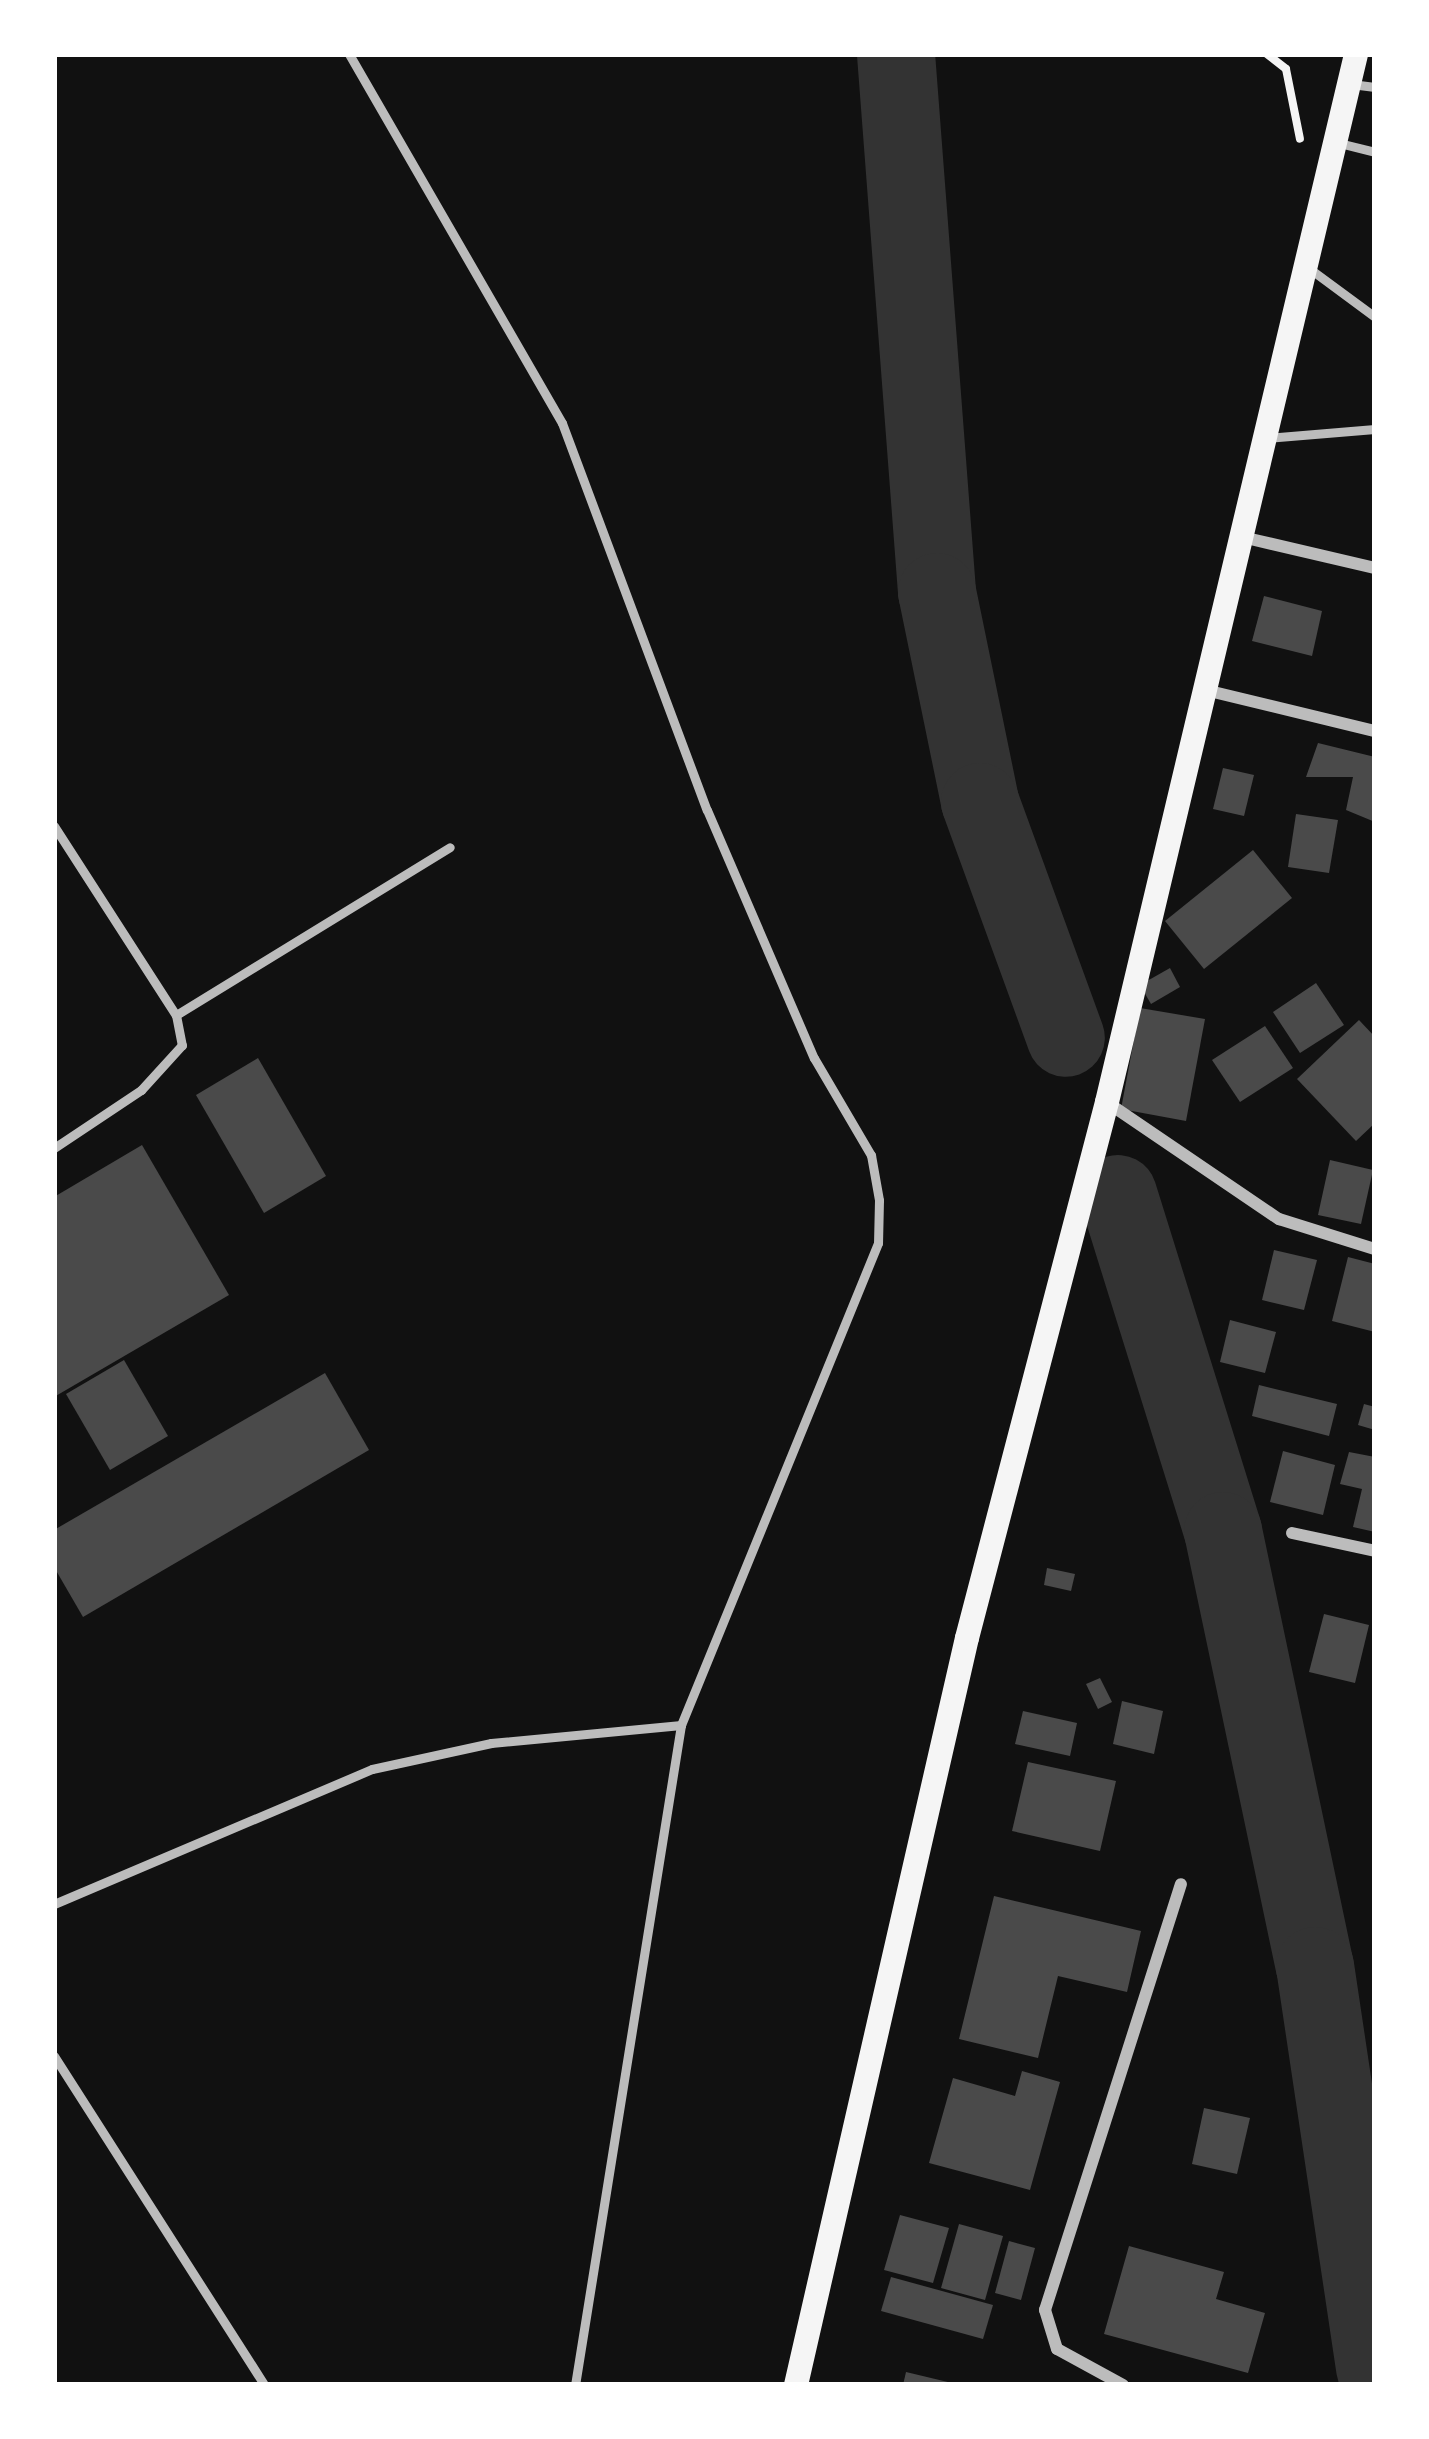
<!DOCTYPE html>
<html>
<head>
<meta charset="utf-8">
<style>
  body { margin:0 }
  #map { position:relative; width:1429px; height:2439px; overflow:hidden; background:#111; font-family:Manrope,sans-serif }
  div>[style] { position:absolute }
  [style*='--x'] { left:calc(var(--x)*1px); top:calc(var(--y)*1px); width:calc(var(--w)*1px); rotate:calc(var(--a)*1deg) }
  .river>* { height:78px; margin:-39px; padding:0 39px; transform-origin:39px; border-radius:39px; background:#333 }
  .building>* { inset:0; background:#4a4a4a }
  .path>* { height:8px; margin:-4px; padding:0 4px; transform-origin:4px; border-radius:4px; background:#f5f5f5 }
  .service>* { height:9px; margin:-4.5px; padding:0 4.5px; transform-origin:4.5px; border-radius:4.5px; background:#bcbcbc }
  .minor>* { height:12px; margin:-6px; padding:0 6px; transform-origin:6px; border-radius:6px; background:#bcbcbc }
  .secondary>* { height:24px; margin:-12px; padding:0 12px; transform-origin:12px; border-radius:12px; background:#f5f5f5 }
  span { translate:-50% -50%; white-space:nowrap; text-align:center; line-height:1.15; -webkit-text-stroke:12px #fff; paint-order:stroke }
  .frame { position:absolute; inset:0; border:57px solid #fff; pointer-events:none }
</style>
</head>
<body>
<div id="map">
  <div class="river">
    <i style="--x:896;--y:54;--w:540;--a:85.64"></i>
    <i style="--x:937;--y:592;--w:214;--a:78.4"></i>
    <i style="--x:980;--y:802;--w:251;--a:70"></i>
    <i style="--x:1118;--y:1194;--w:353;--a:72.7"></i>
    <i style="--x:1223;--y:1531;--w:445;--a:78.1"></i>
    <i style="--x:1315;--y:1966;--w:407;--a:81.5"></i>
  </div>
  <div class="building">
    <i style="clip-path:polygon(1264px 596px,1322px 611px,1312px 656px,1252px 641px)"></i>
    <i style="clip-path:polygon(1318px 743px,1375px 757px,1375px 822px,1346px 810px,1353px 777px,1306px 777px)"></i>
    <i style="clip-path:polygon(1223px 768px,1254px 775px,1244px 816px,1213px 809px)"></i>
    <i style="clip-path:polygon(1296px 814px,1338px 820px,1329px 873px,1288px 867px)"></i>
    <i style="clip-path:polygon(1253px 850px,1292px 898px,1204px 969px,1165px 921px)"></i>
    <i style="clip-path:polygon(1170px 968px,1180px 987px,1151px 1004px,1140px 985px)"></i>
    <i style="clip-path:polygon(1316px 983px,1344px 1025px,1300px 1053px,1273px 1012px)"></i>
    <i style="clip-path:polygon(1140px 1008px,1205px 1019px,1186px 1121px,1121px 1109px)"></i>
    <i style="clip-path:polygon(1359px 1020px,1375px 1037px,1375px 1123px,1356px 1141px,1297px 1079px)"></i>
    <i style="clip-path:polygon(1265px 1026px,1293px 1068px,1240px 1102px,1212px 1060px)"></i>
    <i style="clip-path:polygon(258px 1058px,326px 1176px,264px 1213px,196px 1095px)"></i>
    <i style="clip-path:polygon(142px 1145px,229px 1295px,54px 1397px,54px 1197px)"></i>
    <i style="clip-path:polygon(1330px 1160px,1373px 1170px,1361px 1224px,1318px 1215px)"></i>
    <i style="clip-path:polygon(1274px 1250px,1317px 1260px,1304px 1310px,1262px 1300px)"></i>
    <i style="clip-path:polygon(1348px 1257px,1375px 1264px,1375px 1332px,1332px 1321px)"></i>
    <i style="clip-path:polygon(1230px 1320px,1276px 1332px,1265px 1373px,1220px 1362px)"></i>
    <i style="clip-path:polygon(124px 1360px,168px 1436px,110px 1470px,66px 1394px)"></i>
    <i style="clip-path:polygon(325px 1373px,369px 1450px,83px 1617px,54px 1567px,54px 1530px)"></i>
    <i style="clip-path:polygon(1259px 1385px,1337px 1404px,1329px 1436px,1252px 1416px)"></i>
    <i style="clip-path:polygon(1364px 1404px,1375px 1407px,1375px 1430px,1358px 1425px)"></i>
    <i style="clip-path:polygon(1283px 1451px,1335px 1465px,1323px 1515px,1270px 1502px)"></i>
    <i style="clip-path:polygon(1349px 1452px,1375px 1457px,1375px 1532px,1353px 1527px,1362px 1489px,1340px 1484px)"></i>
    <i style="clip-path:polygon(1047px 1568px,1075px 1574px,1071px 1591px,1044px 1585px)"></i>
    <i style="clip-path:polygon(1324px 1614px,1369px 1625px,1355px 1683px,1309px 1672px)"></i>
    <i style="clip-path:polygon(1100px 1678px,1112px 1702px,1098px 1709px,1086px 1684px)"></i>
    <i style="clip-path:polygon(1122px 1701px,1163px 1711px,1154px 1754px,1113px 1744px)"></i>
    <i style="clip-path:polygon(1023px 1711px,1077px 1723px,1070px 1756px,1015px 1744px)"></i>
    <i style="clip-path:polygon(1028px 1762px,1116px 1781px,1100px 1851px,1012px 1831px)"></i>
    <i style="clip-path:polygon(994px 1896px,1141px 1931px,1127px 1992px,1058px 1976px,1038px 2058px,959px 2039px)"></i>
    <i style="clip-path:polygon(1022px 2071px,1060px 2082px,1030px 2190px,929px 2163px,953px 2078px,1015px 2096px)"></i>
    <i style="clip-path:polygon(1204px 2108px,1250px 2118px,1237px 2174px,1192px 2164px)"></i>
    <i style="clip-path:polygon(900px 2215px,949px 2228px,933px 2283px,884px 2270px)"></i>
    <i style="clip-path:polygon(959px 2224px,1003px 2236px,985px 2300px,941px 2288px)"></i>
    <i style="clip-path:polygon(1009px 2241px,1035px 2248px,1021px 2300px,995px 2293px)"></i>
    <i style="clip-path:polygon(1129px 2246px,1224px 2272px,1216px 2299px,1265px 2313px,1248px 2373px,1104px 2334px)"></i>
    <i style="clip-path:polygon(891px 2277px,993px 2305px,983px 2339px,881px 2311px)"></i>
    <i style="clip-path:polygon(906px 2372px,952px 2383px,952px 2385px,903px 2385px)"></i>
  </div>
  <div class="path">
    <i style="--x:1267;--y:54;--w:24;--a:38"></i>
    <i style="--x:1286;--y:69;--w:71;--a:78.7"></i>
  </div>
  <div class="service">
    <i style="--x:349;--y:54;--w:426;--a:60"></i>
    <i style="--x:562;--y:423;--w:413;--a:69.5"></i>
    <i style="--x:707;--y:810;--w:270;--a:66.7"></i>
    <i style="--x:814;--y:1058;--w:113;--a:59.6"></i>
    <i style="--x:871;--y:1155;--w:46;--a:79.9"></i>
    <i style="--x:879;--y:1200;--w:43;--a:91.3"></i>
    <i style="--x:878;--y:1243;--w:521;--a:112.23"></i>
    <i style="--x:681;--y:1725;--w:668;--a:99.12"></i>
    <i style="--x:1351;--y:84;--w:24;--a:7"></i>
    <i style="--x:1335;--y:142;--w:41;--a:14"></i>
    <i style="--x:1310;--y:269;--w:81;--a:36.4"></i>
    <i style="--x:1267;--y:438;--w:108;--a:-4.8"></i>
    <i style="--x:54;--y:826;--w:225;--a:57.2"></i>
    <i style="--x:176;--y:1015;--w:31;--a:79"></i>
    <i style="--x:182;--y:1045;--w:61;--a:132.3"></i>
    <i style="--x:141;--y:1090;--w:105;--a:146.3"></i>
    <i style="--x:176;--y:1015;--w:321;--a:-31.5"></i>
    <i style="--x:54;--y:1904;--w:345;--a:-23"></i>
    <i style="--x:372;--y:1769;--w:122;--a:-12.3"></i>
    <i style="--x:491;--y:1743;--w:191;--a:-5.4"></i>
    <i style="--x:54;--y:2056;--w:390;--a:57.4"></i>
  </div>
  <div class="minor">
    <i style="--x:1242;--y:537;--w:137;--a:13.1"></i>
    <i style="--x:1201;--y:689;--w:179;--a:13.6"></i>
    <i style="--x:1108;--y:1103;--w:207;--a:34.2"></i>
    <i style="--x:1279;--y:1219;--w:101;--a:17.4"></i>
    <i style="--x:1292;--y:1533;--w:85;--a:12.2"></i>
    <i style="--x:1123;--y:2385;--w:75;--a:-151.4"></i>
    <i style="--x:1057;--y:2349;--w:41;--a:-107.1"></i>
    <i style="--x:1045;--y:2310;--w:447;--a:-72.3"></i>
  </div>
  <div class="secondary">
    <i style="--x:796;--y:2385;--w:766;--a:-77.11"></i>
    <i style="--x:967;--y:1638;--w:554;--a:-75.36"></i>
    <i style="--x:1107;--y:1102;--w:1077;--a:-76.63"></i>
  </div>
  <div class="frame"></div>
</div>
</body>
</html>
